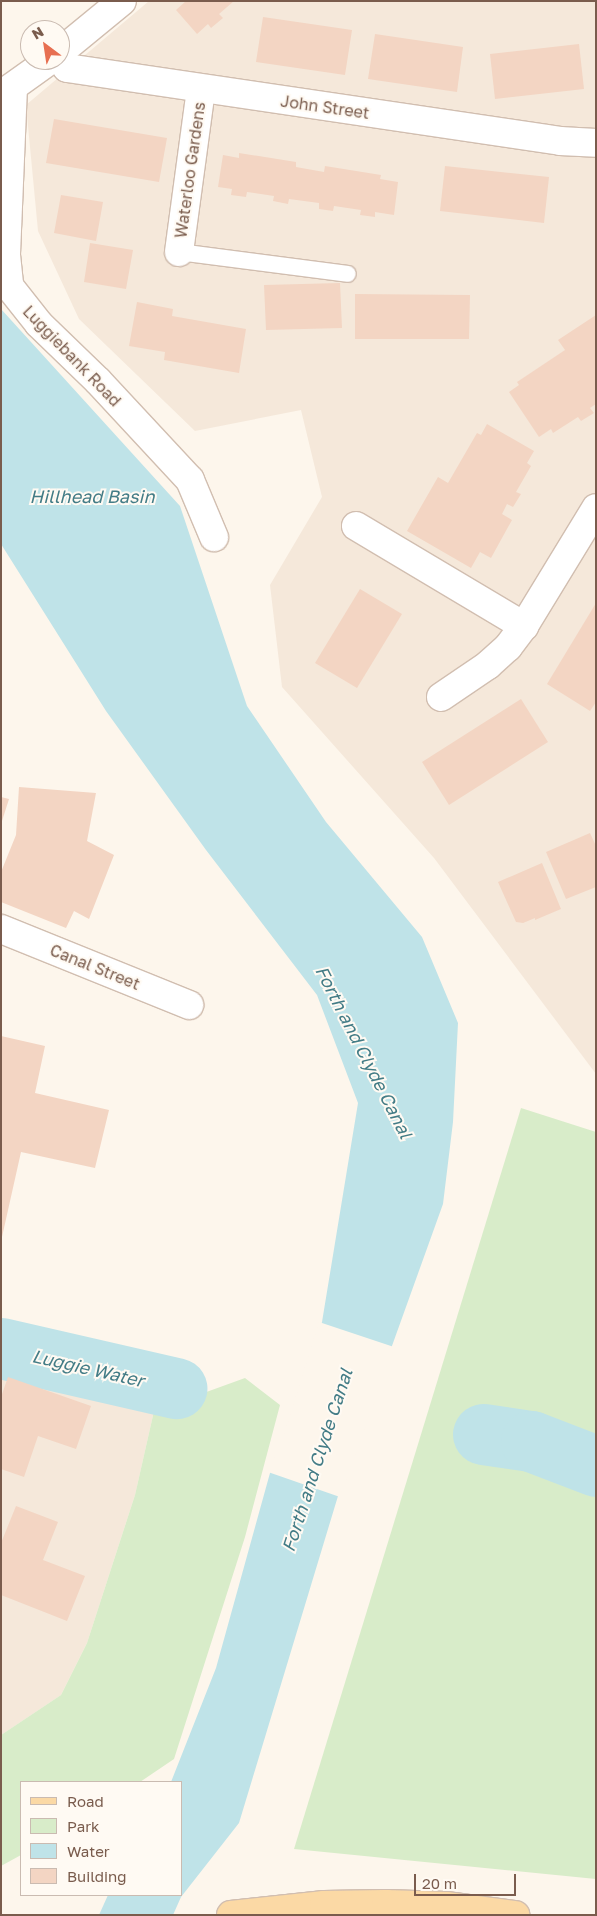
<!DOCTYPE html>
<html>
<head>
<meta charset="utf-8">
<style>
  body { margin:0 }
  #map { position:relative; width:597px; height:1916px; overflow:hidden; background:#fdf6ec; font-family:"Golos Text",sans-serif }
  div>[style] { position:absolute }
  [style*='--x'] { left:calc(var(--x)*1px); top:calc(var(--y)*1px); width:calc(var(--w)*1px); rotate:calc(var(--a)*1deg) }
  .residential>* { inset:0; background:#f5e8da }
  .green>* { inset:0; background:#d8ecc9 }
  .water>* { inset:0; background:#bfe3e8 }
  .pier>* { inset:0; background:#fdf6ec }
  .river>* { height:61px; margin:-30.5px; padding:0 30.5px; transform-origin:30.5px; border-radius:30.5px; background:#bfe3e8 }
  .building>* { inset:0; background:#f3d5c3 }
  .roads { filter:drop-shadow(1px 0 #d1beb0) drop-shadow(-1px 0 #d1beb0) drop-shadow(0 1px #d1beb0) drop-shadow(0 -1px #d1beb0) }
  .service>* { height:16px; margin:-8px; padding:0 8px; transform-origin:8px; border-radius:8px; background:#fff }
  .minor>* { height:28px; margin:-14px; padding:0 14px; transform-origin:14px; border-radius:14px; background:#fff }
  .tertiary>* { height:28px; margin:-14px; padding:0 14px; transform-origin:14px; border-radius:14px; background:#fff }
  .primary>* { height:28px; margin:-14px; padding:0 14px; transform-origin:14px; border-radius:14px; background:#fbd9a5 }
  span { translate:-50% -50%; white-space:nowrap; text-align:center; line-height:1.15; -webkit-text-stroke:4px #fffaf3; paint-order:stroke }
  .street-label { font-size:16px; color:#7a5c4d }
  .water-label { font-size:18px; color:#437c86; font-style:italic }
  .frame { position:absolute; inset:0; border:2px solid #7a5c4d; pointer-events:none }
  .legend { position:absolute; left:20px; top:1781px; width:162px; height:115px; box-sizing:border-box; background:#fffaf3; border:1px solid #cabbb1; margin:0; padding:6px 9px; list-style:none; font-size:15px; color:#7a5c4d }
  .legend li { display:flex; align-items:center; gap:10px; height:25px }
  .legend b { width:25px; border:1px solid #cabbb1 }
  .north { position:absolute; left:20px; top:20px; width:50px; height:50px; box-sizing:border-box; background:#fffaf3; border:1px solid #cabbb1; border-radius:50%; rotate:329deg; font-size:14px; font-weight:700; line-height:20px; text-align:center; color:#7a5c4d }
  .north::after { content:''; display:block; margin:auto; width:18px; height:22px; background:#e76f51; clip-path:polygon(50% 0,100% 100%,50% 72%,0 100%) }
  .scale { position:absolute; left:414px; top:1874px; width:102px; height:22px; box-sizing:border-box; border:2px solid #7a5c4d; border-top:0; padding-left:6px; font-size:15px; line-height:18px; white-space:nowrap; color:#7a5c4d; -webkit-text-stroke:4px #fffaf3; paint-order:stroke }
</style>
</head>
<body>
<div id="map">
  <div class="residential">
    <i style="clip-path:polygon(149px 1px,596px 1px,596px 1074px,434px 858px,282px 687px,270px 585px,322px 497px,301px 410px,195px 431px,79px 319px,38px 231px,26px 105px)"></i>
    <i style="clip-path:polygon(1px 1370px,154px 1411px,135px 1495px,87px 1643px,61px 1695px,1px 1735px)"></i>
  </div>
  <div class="green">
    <i style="clip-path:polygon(521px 1108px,596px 1132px,596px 1879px,294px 1849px)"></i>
    <i style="clip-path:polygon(245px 1378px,280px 1405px,245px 1537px,174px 1759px,140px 1782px,21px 1782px,21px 1855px,1px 1866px,1px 1735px,61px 1695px,87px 1643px,135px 1495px,154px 1411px)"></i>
  </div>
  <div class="water">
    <i style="clip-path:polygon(1px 309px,180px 506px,247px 706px,326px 822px,422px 937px,458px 1023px,453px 1122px,443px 1204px,338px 1496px,239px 1823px,181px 1897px,173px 1915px,99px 1915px,108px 1895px,181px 1895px,181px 1782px,171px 1782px,216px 1668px,270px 1473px,286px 1439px,322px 1322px,358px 1103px,317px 995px,206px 850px,106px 711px,1px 544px)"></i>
  </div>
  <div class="pier">
    <i style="clip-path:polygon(319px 1322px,394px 1347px,340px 1497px,268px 1472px,283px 1438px)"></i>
  </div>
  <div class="river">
    <i style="--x:1;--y:1348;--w:180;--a:12.9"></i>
    <i style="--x:483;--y:1434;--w:49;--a:8.3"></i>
    <i style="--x:531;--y:1441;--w:70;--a:21"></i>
  </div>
  <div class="building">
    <i style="clip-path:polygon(186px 1px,234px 1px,219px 14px,223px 18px,211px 28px,208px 24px,197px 34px,176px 10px)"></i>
    <i style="clip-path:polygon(263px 17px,352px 30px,345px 75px,256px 62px)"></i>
    <i style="clip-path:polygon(375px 34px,463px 47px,457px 92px,368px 79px)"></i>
    <i style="clip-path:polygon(579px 44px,584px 89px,495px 99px,490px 54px)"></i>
    <i style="clip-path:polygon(54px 119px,167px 138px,159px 182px,46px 163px)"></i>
    <i style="clip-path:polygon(239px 153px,296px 162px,296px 167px,324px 172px,325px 166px,381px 175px,380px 179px,398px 182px,394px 215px,375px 212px,375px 217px,360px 215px,361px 210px,334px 206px,333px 211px,319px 209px,319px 203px,289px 199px,288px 204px,273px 201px,274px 196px,247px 192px,246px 197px,231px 195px,232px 189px,218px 187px,223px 155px,239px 158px)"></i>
    <i style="clip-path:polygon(445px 166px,549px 177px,544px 223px,440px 211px)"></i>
    <i style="clip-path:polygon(61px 195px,103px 202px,96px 241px,54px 233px)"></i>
    <i style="clip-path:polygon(90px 243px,133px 250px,126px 289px,84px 282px)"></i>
    <i style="clip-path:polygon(340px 283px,342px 328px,266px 330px,264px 285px)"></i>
    <i style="clip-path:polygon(355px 294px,470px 295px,469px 339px,355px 339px)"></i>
    <i style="clip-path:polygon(137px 302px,173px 309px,172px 316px,246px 329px,239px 373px,164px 360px,165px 352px,129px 346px)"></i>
    <i style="clip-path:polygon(596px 315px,596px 404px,590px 408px,594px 413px,581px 421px,578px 417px,553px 433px,551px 429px,539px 437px,509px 392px,519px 385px,517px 382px,565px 350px,558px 340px)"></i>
    <i style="clip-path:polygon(487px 424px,534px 451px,527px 463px,531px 466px,516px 492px,521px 494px,513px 507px,507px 504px,502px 514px,512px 520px,491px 558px,480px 552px,471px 568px,407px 531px,438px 477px,448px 483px,477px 433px,481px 435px)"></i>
    <i style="clip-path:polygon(360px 589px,402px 614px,357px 688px,315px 663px)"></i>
    <i style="clip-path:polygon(596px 603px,596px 702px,590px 711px,547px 684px)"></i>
    <i style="clip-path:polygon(521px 699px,548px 742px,449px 805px,422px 762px)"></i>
    <i style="clip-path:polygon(19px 787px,96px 793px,87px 841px,114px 855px,89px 919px,74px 911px,66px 928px,1px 902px,1px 872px,16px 835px)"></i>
    <i style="clip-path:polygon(1px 797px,9px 799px,2px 821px,1px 821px)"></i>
    <i style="clip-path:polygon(590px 833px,596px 846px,596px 887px,566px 899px,546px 852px)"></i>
    <i style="clip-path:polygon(542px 863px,561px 909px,535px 920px,535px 918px,523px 923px,516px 922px,498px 882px)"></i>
    <i style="clip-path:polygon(1px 1036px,45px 1046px,35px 1093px,109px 1110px,95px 1168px,21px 1152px,2px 1237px)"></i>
    <i style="clip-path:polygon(8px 1377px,91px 1406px,76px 1449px,38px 1436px,24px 1477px,1px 1469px,1px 1397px)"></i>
    <i style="clip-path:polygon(16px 1506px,58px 1522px,43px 1560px,85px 1576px,67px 1621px,1px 1595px,1px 1543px)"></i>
  </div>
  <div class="roads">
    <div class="service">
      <i style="--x:179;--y:252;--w:170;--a:7.4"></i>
    </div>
    <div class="minor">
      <i style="--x:60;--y:58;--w:12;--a:55"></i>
      <i style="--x:67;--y:68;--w:498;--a:8.4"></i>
      <i style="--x:560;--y:141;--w:36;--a:3"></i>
      <i style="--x:13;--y:87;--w:168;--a:92.4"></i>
      <i style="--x:6;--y:255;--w:31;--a:84"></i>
      <i style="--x:9;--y:286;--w:48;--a:51.7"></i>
      <i style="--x:39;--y:324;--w:82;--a:44"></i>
      <i style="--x:98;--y:381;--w:135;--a:47.1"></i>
      <i style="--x:190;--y:480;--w:62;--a:67.2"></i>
      <i style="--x:179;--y:252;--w:164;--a:-82.3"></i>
      <i style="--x:356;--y:526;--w:196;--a:30.8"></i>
      <i style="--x:441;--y:697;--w:57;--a:-34.2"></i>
      <i style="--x:488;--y:665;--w:27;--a:-42"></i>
      <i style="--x:508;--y:647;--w:26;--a:-53"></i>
      <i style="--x:524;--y:626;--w:138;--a:-58.6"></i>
      <i style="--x:1;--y:929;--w:203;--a:22"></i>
    </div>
    <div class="tertiary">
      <i style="--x:60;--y:52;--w:80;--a:-39.4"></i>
      <i style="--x:1;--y:95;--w:60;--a:-35.5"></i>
    </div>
    <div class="primary">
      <i style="--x:231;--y:1915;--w:94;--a:-6.1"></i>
      <i style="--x:324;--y:1905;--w:62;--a:-0.9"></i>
      <i style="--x:386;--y:1904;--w:60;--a:1.9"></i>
      <i style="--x:446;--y:1906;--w:70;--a:7.4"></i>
    </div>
  </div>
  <div class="street-label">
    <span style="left:325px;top:107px;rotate:8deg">John Street</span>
    <span style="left:190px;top:170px;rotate:-82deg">Waterloo Gardens</span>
    <span style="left:72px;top:356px;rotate:46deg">Luggiebank Road</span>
    <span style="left:95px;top:967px;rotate:22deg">Canal Street</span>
  </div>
  <div class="water-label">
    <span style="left:92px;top:496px">Hillhead Basin</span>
    <span style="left:364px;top:1052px;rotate:63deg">Forth and Clyde Canal</span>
    <span style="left:88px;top:1368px;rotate:13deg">Luggie Water</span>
    <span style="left:317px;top:1460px;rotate:-72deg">Forth and Clyde Canal</span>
  </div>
  <div class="frame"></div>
  <ul class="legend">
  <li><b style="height:6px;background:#fbd9a5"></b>Road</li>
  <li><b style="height:14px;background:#d8ecc9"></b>Park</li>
  <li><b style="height:14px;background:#bfe3e8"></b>Water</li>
  <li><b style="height:14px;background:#f3d5c3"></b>Building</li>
  </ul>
  <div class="north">N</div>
  <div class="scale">20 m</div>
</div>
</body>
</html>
